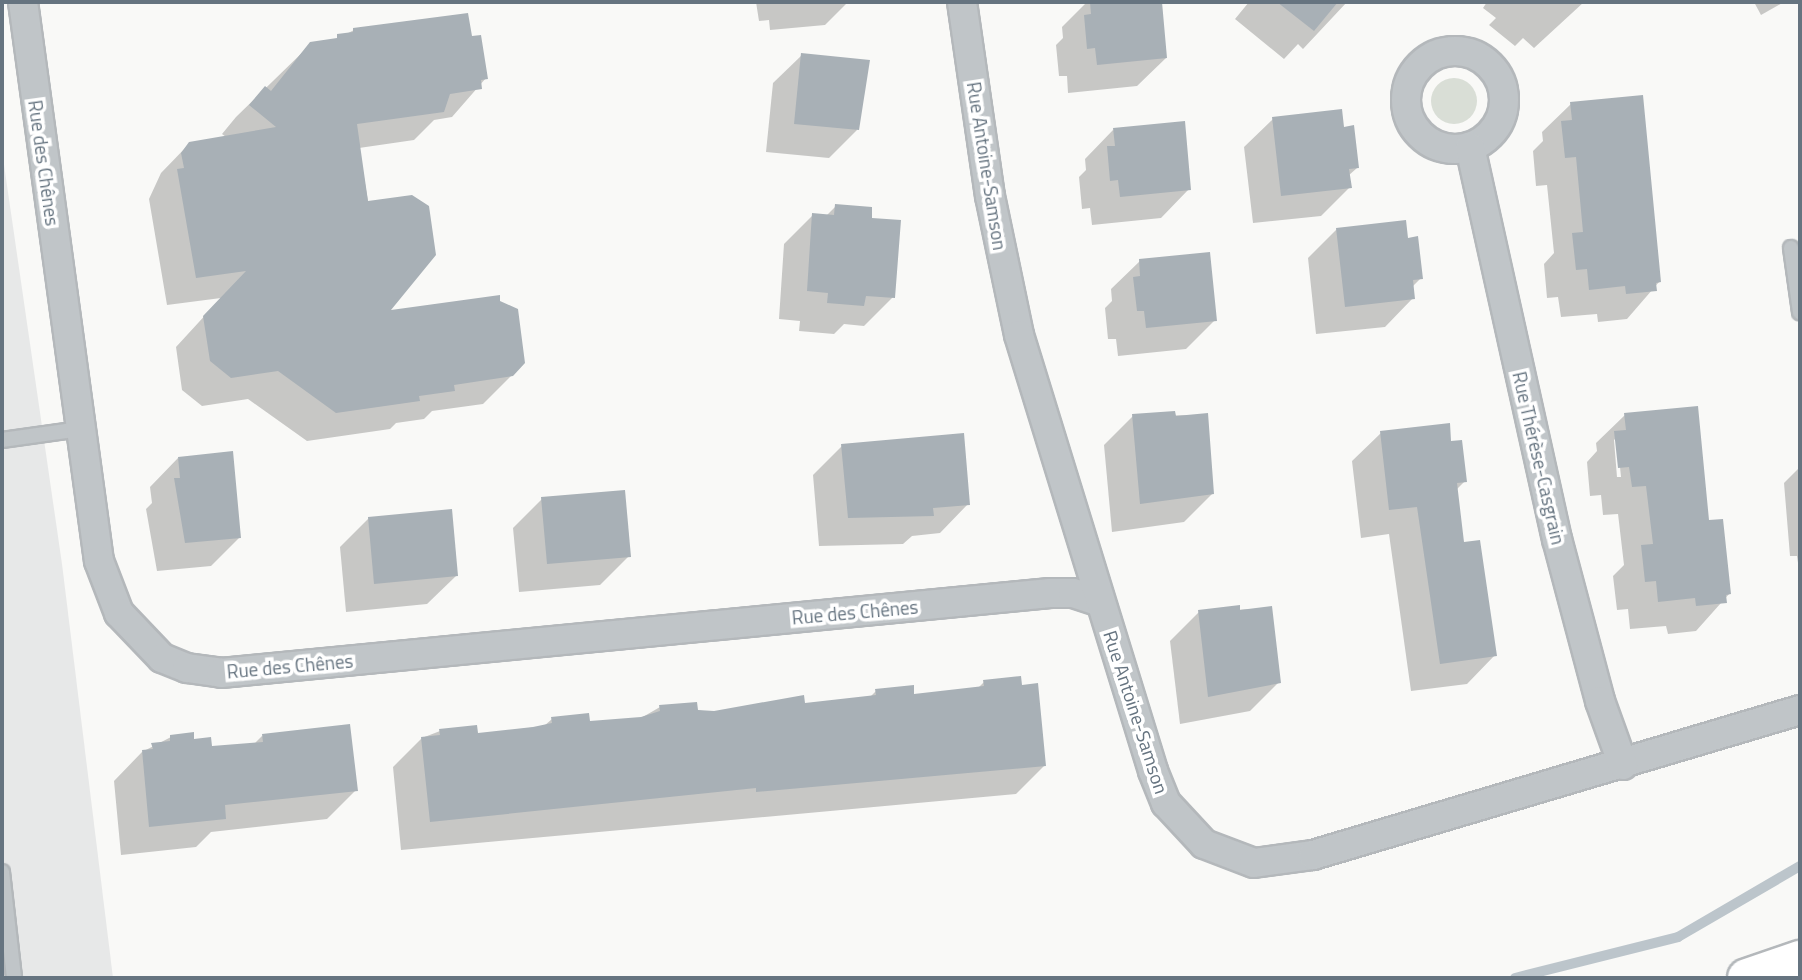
<!DOCTYPE html>
<html>
<head>
<meta charset="utf-8">
<style>
  body { margin:0 }
  #map { position:relative; width:1802px; height:980px; overflow:hidden; background:#f9f9f7; font-family:"Titillium Web",sans-serif }
  div>[style] { position:absolute }
  [style*='--x'] { left:calc(var(--x)*1px); top:calc(var(--y)*1px); width:calc(var(--w)*1px); rotate:calc(var(--a)*1deg) }
  .built>* { inset:0; background:#e7e8e8 }
  .green>* { inset:0; background:#d9ded6 }
  .round { border-radius:50% }
  .shadow>* { inset:0; background:#0003 }
  .stream>* { height:10px; margin:-5px; padding:0 5px; transform-origin:5px; border-radius:5px; background:#bcc5cb }
  .building>* { inset:0; background:#a8b0b6 }
  .roads { filter:drop-shadow(2px 0 #b4b8bb) drop-shadow(-2px 0 #b4b8bb) drop-shadow(0 2px #b4b8bb) drop-shadow(0 -2px #b4b8bb) }
  .service>* { height:14px; margin:-7px; padding:0 7px; transform-origin:7px; border-radius:7px; background:#c0c5c8 }
  .minor>* { height:28px; margin:-14px; padding:0 14px; transform-origin:14px; border-radius:14px; background:#c0c5c8 }
  .minor>.ring { margin:-14px; padding:0; box-sizing:content-box; background:none; border:28px solid #c0c5c8; border-radius:50% }
  .motorway>* { height:38px; margin:-19px; padding:0 19px; transform-origin:19px; border-radius:19px; background:#fff }
  span { translate:-50% -50%; white-space:nowrap; text-align:center; line-height:1.15; -webkit-text-stroke:7px #fff; paint-order:stroke }
  .street-label { font-size:19px; color:#667480 }
  .frame { position:absolute; inset:0; border:4px solid #667480; pointer-events:none }
</style>
</head>
<body>
<div id="map">
  <div class="built">
    <i style="clip-path:polygon(2px 151px,62px 564px,113px 978px,2px 978px)"></i>
  </div>
  <div class="green">
    <i class="round" style="left:1431px;top:78px;width:46px;height:46px"></i>
  </div>
  <div class="shadow">
    <i style="clip-path:polygon(756px 2px,848px 2px,825px 25px,770px 30px,769px 20px,759px 21px)"></i>
    <i style="clip-path:polygon(1087px 2px,1160px 2px,1166px 58px,1137px 86px,1068px 93px,1067px 76px,1059px 76px,1056px 45px,1063px 38px,1062px 27px)"></i>
    <i style="clip-path:polygon(1249px 2px,1347px 2px,1303px 49px,1298px 44px,1284px 59px,1235px 19px)"></i>
    <i style="clip-path:polygon(1487px 2px,1584px 2px,1534px 48px,1523px 38px,1515px 46px,1489px 25px,1496px 18px,1483px 8px)"></i>
    <i style="clip-path:polygon(1754px 2px,1784px 2px,1761px 15px)"></i>
    <i style="clip-path:polygon(354px 30px,471px 38px,486px 78px,452px 117px,434px 120px,414px 140px,359px 148px,387px 313px,512px 375px,483px 404px,432px 411px,424px 419px,396px 423px,390px 429px,307px 441px,248px 399px,202px 406px,182px 390px,176px 347px,221px 298px,167px 305px,149px 199px,161px 173px,190px 143px,226px 137px,222px 134px,236px 117px,311px 44px,333px 41px)"></i>
    <i style="clip-path:polygon(802px 55px,857px 130px,829px 158px,766px 152px,773px 83px)"></i>
    <i style="clip-path:polygon(1571px 104px,1659px 282px,1627px 319px,1598px 322px,1597px 314px,1561px 317px,1558px 297px,1547px 298px,1544px 264px,1554px 253px,1547px 185px,1536px 186px,1533px 151px,1543px 141px,1542px 132px)"></i>
    <i style="clip-path:polygon(1273px 119px,1343px 129px,1357px 168px,1348px 176px,1350px 187px,1321px 216px,1253px 223px,1244px 147px)"></i>
    <i style="clip-path:polygon(1113px 130px,1189px 189px,1161px 218px,1092px 225px,1090px 208px,1082px 209px,1079px 177px,1086px 170px,1085px 159px)"></i>
    <i style="clip-path:polygon(836px 206px,870px 220px,893px 297px,864px 326px,844px 324px,834px 334px,799px 331px,800px 321px,779px 319px,784px 244px,813px 215px,826px 216px)"></i>
    <i style="clip-path:polygon(1337px 229px,1406px 240px,1421px 278px,1412px 287px,1413px 298px,1385px 327px,1316px 334px,1308px 258px)"></i>
    <i style="clip-path:polygon(1140px 261px,1215px 320px,1186px 349px,1118px 356px,1116px 339px,1108px 339px,1105px 308px,1112px 301px,1111px 289px)"></i>
    <i style="clip-path:polygon(1206px 415px,1213px 493px,1184px 522px,1112px 532px,1104px 445px,1133px 416px)"></i>
    <i style="clip-path:polygon(evenodd,1625px 415px,1707px 522px,1729px 594px,1696px 631px,1668px 634px,1666px 626px,1630px 629px,1628px 609px,1617px 610px,1613px 576px,1624px 565px,1618px 514px,1603px 515px,1601px 495px,1590px 496px,1587px 462px,1597px 451px,1596px 443px,1625px 415px,1617px 437px,1621px 477px,1617px 477px,1614px 440px,1617px 437px)"></i>
    <i style="clip-path:polygon(1381px 433px,1450px 443px,1465px 481px,1456px 490px,1462px 544px,1495px 655px,1467px 684px,1411px 691px,1389px 534px,1361px 538px,1352px 461px)"></i>
    <i style="clip-path:polygon(842px 446px,968px 504px,940px 533px,912px 536px,903px 544px,819px 546px,813px 475px)"></i>
    <i style="clip-path:polygon(178px 458px,240px 537px,211px 566px,157px 571px,146px 509px,152px 503px,150px 487px)"></i>
    <i style="clip-path:polygon(1800px 467px,1800px 563px,1798px 563px,1797px 556px,1790px 556px,1784px 483px)"></i>
    <i style="clip-path:polygon(542px 499px,629px 556px,600px 585px,519px 592px,513px 528px)"></i>
    <i style="clip-path:polygon(369px 518px,456px 576px,427px 604px,346px 612px,340px 547px)"></i>
    <i style="clip-path:polygon(1271px 608px,1279px 682px,1250px 711px,1180px 724px,1170px 641px,1199px 612px)"></i>
    <i style="clip-path:polygon(984px 682px,1045px 765px,1016px 794px,401px 850px,393px 767px,422px 738px,440px 731px,477px 735px,544px 726px,552px 719px,588px 723px,641px 718px,660px 707px,714px 712px,804px 705px,869px 698px,876px 691px,913px 696px,977px 689px)"></i>
    <i style="clip-path:polygon(262px 736px,356px 790px,327px 819px,211px 832px,196px 847px,121px 855px,114px 781px,142px 752px,171px 737px,210px 748px,254px 744px)"></i>
  </div>
  <div class="stream">
    <i style="--x:1515;--y:978;--w:168;--a:-14.1"></i>
    <i style="--x:1678;--y:937;--w:141;--a:-30.2"></i>
  </div>
  <div class="building">
    <i style="clip-path:polygon(1090px 2px,1162px 2px,1167px 58px,1097px 65px,1095px 48px,1087px 49px,1084px 15px,1091px 14px)"></i>
    <i style="clip-path:polygon(1277px 2px,1338px 2px,1314px 31px)"></i>
    <i style="clip-path:polygon(468px 13px,472px 36px,481px 35px,488px 79px,481px 80px,482px 89px,450px 94px,444px 112px,357px 124px,368px 201px,412px 195px,429px 206px,436px 255px,391px 310px,500px 295px,500px 301px,518px 309px,525px 363px,513px 376px,454px 385px,455px 391px,419px 396px,420px 401px,336px 413px,278px 371px,231px 378px,210px 361px,203px 316px,246px 271px,196px 278px,177px 169px,184px 168px,181px 153px,189px 142px,276px 127px,249px 105px,265px 86px,271px 91px,310px 42px,337px 38px,337px 34px,353px 32px,353px 28px)"></i>
    <i style="clip-path:polygon(801px 53px,870px 60px,859px 130px,794px 124px)"></i>
    <i style="clip-path:polygon(1643px 95px,1661px 282px,1656px 283px,1657px 291px,1626px 294px,1625px 286px,1589px 290px,1587px 269px,1576px 270px,1572px 233px,1583px 232px,1576px 157px,1565px 158px,1561px 121px,1572px 120px,1570px 102px)"></i>
    <i style="clip-path:polygon(1342px 109px,1344px 127px,1354px 125px,1359px 168px,1349px 169px,1352px 188px,1281px 196px,1272px 117px)"></i>
    <i style="clip-path:polygon(1185px 121px,1191px 190px,1120px 197px,1118px 180px,1110px 181px,1107px 146px,1115px 146px,1113px 128px)"></i>
    <i style="clip-path:polygon(835px 204px,872px 207px,872px 218px,901px 220px,895px 298px,866px 296px,864px 306px,827px 303px,828px 293px,807px 291px,812px 213px,834px 215px)"></i>
    <i style="clip-path:polygon(1406px 220px,1408px 238px,1418px 236px,1423px 279px,1413px 280px,1415px 299px,1345px 307px,1336px 228px)"></i>
    <i style="clip-path:polygon(1210px 252px,1217px 321px,1146px 328px,1144px 311px,1137px 311px,1133px 277px,1140px 276px,1139px 259px)"></i>
    <i style="clip-path:polygon(1698px 406px,1709px 520px,1723px 519px,1731px 594px,1726px 595px,1727px 603px,1696px 606px,1695px 598px,1658px 602px,1656px 581px,1645px 582px,1641px 545px,1653px 544px,1646px 486px,1632px 487px,1629px 467px,1618px 468px,1614px 431px,1626px 430px,1624px 413px)"></i>
    <i style="clip-path:polygon(1175px 411px,1176px 416px,1208px 413px,1214px 494px,1140px 504px,1132px 414px)"></i>
    <i style="clip-path:polygon(1450px 423px,1451px 441px,1462px 440px,1467px 482px,1457px 483px,1464px 542px,1480px 540px,1497px 656px,1440px 664px,1417px 507px,1389px 510px,1380px 431px)"></i>
    <i style="clip-path:polygon(964px 433px,970px 505px,933px 508px,934px 516px,848px 518px,841px 444px)"></i>
    <i style="clip-path:polygon(233px 451px,241px 538px,185px 543px,174px 478px,180px 478px,178px 457px)"></i>
    <i style="clip-path:polygon(625px 490px,631px 557px,547px 564px,541px 497px)"></i>
    <i style="clip-path:polygon(452px 509px,458px 576px,374px 584px,368px 517px)"></i>
    <i style="clip-path:polygon(1240px 605px,1240px 610px,1272px 606px,1281px 683px,1208px 697px,1198px 610px)"></i>
    <i style="clip-path:polygon(1021px 676px,1022px 685px,1038px 683px,1046px 766px,756px 792px,756px 788px,430px 822px,421px 737px,440px 735px,439px 729px,477px 725px,478px 733px,533px 727px,552px 723px,551px 717px,589px 713px,590px 721px,641px 717px,660px 711px,659px 705px,697px 702px,698px 710px,714px 711px,804px 695px,805px 703px,876px 695px,875px 689px,914px 685px,914px 694px,984px 686px,983px 680px)"></i>
    <i style="clip-path:polygon(350px 724px,358px 791px,225px 805px,226px 819px,149px 827px,142px 750px,153px 749px,151px 743px,170px 741px,170px 735px,194px 732px,194px 739px,211px 737px,212px 746px,263px 742px,262px 734px)"></i>
  </div>
  <div class="roads">
    <div class="service">
      <i style="--x:1791;--y:248;--w:65;--a:82"></i>
      <i style="--x:2;--y:440;--w:79;--a:-8"></i>
      <i style="--x:2;--y:872;--w:107;--a:83.5"></i>
    </div>
    <div class="minor">
      <i style="--x:23;--y:2;--w:564;--a:82.26"></i>
      <i style="--x:99;--y:561;--w:56;--a:69"></i>
      <i style="--x:119;--y:613;--w:62;--a:46.3"></i>
      <i style="--x:162;--y:658;--w:27;--a:22"></i>
      <i style="--x:187;--y:668;--w:34;--a:8"></i>
      <i style="--x:221;--y:673;--w:833;--a:-5.51"></i>
      <i style="--x:1050;--y:593;--w:23;--a:0"></i>
      <i style="--x:1073;--y:593;--w:28;--a:18"></i>
      <i style="--x:962;--y:2;--w:196;--a:81.8"></i>
      <i style="--x:990;--y:196;--w:142;--a:78.2"></i>
      <i style="--x:1019;--y:335;--w:456;--a:72.9"></i>
      <i style="--x:1153;--y:771;--w:35;--a:68"></i>
      <i style="--x:1166;--y:803;--w:56;--a:47.2"></i>
      <i style="--x:1204;--y:844;--w:53;--a:20.8"></i>
      <i style="--x:1254;--y:863;--w:60;--a:-7.7"></i>
      <i style="--x:1313;--y:855;--w:508;--a:-16.58"></i>
      <i class="ring" style="left:1406px;top:51px;width:70px;height:70px"></i>
      <i style="--x:1470;--y:147;--w:402;--a:77.5"></i>
      <i style="--x:1557;--y:539;--w:168;--a:75.1"></i>
      <i style="--x:1600;--y:701;--w:68;--a:70.2"></i>
    </div>
    <div class="motorway">
      <i style="--x:1747;--y:978;--w:56;--a:-18.8"></i>
    </div>
  </div>
  <div class="street-label">
    <span style="left:44px;top:163px;rotate:82deg">Rue des Chênes</span>
    <span style="left:987px;top:166px;rotate:81deg">Rue Antoine-Samson</span>
    <span style="left:1539px;top:458px;rotate:77deg">Rue Thérèse-Casgrain</span>
    <span style="left:855px;top:612px;rotate:-5deg">Rue des Chênes</span>
    <span style="left:290px;top:666px;rotate:-5deg">Rue des Chênes</span>
    <span style="left:1136px;top:712px;rotate:72deg">Rue Antoine-Samson</span>
  </div>
  <div class="frame"></div>
</div>
</body>
</html>
